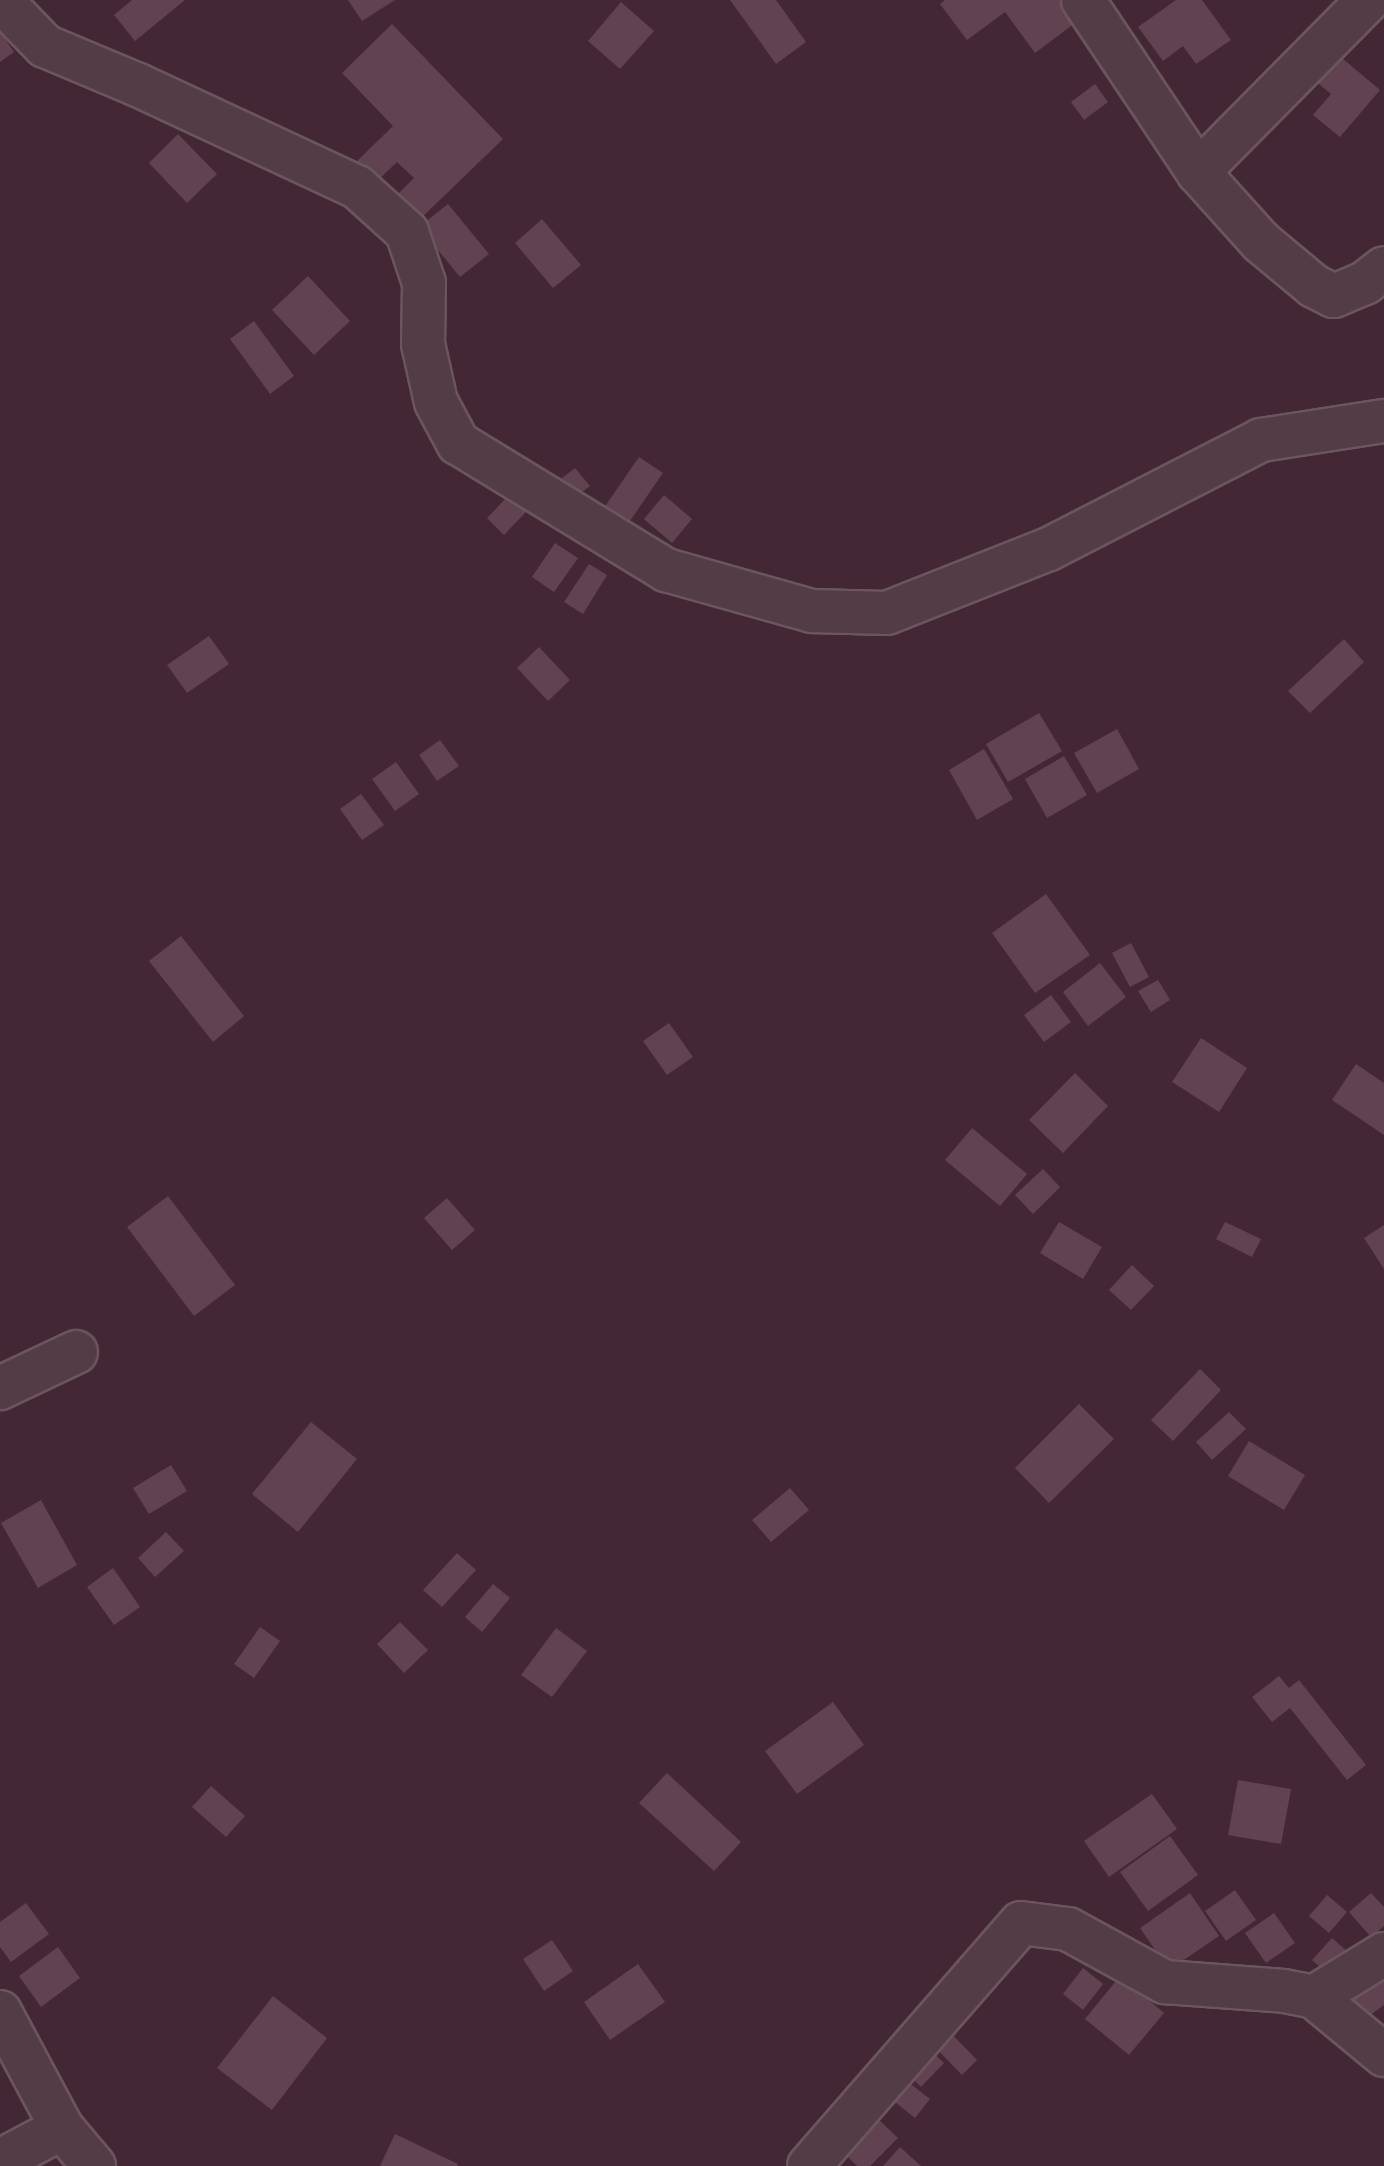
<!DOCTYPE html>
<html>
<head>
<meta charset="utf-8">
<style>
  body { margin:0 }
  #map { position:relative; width:1384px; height:2166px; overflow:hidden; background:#442735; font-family:"PT Sans Narrow",sans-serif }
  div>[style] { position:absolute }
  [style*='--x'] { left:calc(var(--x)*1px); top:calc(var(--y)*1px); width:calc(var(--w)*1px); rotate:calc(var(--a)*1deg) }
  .building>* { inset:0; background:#614250 }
  .roads { filter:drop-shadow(2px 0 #6b555e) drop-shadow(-2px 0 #6b555e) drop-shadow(0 2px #6b555e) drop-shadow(0 -2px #6b555e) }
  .minor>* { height:42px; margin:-21px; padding:0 21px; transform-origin:21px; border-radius:21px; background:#543c46 }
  span { translate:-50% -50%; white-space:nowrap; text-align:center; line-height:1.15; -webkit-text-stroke:8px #39202b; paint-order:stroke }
</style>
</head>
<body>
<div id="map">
  <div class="building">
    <i style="clip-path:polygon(132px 0,185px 0,135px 41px,114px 15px)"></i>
    <i style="clip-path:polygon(348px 0,395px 0,362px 21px)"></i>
    <i style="clip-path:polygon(730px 0,776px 0,806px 42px,776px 64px)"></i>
    <i style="clip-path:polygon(945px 0,1069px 0,1082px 18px,1035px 53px,1005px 12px,967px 40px,940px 4px)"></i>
    <i style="clip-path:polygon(1176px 0,1202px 0,1231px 40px,1196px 64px,1183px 46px,1163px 61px,1138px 27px)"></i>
    <i style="clip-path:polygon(621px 2px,654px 31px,620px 69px,588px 41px)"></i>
    <i style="clip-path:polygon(392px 24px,503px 139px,416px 223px,393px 199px,414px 178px,397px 162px,372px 186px,352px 166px,393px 126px,342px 73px)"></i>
    <i style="clip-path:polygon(0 32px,14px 52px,0 62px)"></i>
    <i style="clip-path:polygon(1336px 53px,1380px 90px,1340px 137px,1313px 115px,1331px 94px,1314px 80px)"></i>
    <i style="clip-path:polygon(1095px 84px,1108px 102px,1084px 120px,1071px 102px)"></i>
    <i style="clip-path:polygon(178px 134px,217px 174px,187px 203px,149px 163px)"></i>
    <i style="clip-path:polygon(448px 204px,489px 254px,460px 277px,419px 227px)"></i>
    <i style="clip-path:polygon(542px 219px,581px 265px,553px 288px,515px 243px)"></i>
    <i style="clip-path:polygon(308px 276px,350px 321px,314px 355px,272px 310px)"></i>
    <i style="clip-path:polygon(254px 321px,294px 376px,270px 394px,230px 339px)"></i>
    <i style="clip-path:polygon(639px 457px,663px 473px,621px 534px,597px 518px)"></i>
    <i style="clip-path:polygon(575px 468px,590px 486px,574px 498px,561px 479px)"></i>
    <i style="clip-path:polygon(509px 495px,526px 512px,504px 535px,487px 518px)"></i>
    <i style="clip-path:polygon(664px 495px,692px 519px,672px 543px,644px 519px)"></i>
    <i style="clip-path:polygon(555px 543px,578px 558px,554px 592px,532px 577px)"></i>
    <i style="clip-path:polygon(589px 564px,607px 575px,583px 614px,564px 602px)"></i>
    <i style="clip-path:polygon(209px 636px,229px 664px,187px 693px,167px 665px)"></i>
    <i style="clip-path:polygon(1344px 639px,1364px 662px,1310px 713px,1288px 691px)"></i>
    <i style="clip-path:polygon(539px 647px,570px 680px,548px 701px,517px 668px)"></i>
    <i style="clip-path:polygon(1039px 713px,1062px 751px,1008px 782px,986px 744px)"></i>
    <i style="clip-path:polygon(1117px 729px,1139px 769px,1097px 793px,1074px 753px)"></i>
    <i style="clip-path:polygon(440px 740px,459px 766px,437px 781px,419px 755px)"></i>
    <i style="clip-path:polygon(984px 749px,1013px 799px,977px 820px,949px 770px)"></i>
    <i style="clip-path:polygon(1064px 756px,1087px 795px,1047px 818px,1025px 779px)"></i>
    <i style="clip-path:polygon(396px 762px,419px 794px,395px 811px,372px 779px)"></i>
    <i style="clip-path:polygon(361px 794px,384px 825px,362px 840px,340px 809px)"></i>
    <i style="clip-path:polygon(1046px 894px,1090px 955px,1035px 993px,992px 933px)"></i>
    <i style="clip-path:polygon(181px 936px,244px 1016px,213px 1042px,149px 961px)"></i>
    <i style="clip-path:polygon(1131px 943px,1149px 977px,1130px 987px,1112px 953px)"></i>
    <i style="clip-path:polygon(1100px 963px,1126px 997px,1088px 1026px,1063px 992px)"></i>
    <i style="clip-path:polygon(1158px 980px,1170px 1000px,1151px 1012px,1138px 991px)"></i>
    <i style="clip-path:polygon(1051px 995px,1071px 1022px,1044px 1042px,1024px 1015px)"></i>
    <i style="clip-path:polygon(669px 1023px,693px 1057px,667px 1075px,643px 1041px)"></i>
    <i style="clip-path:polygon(1201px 1038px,1247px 1068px,1219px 1112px,1172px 1082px)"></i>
    <i style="clip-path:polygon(1356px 1064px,1384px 1083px,1384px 1135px,1332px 1100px)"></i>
    <i style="clip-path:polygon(1075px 1073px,1108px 1106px,1063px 1153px,1029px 1120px)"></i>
    <i style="clip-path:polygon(972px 1128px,1027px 1174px,1000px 1206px,945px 1160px)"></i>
    <i style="clip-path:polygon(1043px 1169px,1060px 1187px,1033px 1214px,1015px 1195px)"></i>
    <i style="clip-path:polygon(168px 1196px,235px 1285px,194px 1316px,127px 1227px)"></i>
    <i style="clip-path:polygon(447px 1198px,475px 1230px,452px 1250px,424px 1218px)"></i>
    <i style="clip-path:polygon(1059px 1222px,1102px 1247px,1083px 1279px,1040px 1253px)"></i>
    <i style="clip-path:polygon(1225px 1222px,1261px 1239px,1252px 1257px,1216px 1239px)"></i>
    <i style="clip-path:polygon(1384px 1225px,1384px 1269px,1364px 1238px)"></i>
    <i style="clip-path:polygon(1132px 1265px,1154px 1286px,1131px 1310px,1109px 1290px)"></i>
    <i style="clip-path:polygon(1200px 1369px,1221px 1390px,1173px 1441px,1151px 1420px)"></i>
    <i style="clip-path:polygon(1079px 1404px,1114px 1439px,1049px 1503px,1015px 1468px)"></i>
    <i style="clip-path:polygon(1229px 1412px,1246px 1429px,1212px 1460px,1196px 1442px)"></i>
    <i style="clip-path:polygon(311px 1422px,357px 1459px,298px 1532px,252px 1494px)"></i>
    <i style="clip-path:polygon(1249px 1441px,1305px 1475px,1284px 1510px,1228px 1476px)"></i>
    <i style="clip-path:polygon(171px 1465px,187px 1491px,149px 1514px,133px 1488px)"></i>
    <i style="clip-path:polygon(790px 1488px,809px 1510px,771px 1542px,752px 1520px)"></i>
    <i style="clip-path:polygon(41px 1500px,77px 1565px,38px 1588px,1px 1523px)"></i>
    <i style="clip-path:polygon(166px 1532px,184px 1551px,155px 1577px,138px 1558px)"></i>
    <i style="clip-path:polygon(457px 1553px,476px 1570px,442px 1607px,423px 1590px)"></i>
    <i style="clip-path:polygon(113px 1568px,140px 1607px,114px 1625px,87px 1587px)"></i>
    <i style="clip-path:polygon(493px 1584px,510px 1598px,482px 1632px,465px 1617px)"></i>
    <i style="clip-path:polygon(400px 1622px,428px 1650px,404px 1673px,377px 1644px)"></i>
    <i style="clip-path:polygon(260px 1627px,280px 1641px,254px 1678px,234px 1664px)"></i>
    <i style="clip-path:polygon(556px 1628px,587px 1651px,552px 1697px,521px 1675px)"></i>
    <i style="clip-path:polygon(1279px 1676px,1289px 1688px,1299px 1680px,1366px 1765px,1347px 1780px,1290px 1708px,1272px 1722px,1252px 1697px)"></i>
    <i style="clip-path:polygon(833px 1702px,864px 1745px,797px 1794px,765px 1751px)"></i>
    <i style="clip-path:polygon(667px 1773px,741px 1842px,714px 1871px,639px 1803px)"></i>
    <i style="clip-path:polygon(1238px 1780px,1291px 1789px,1281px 1844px,1228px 1835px)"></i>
    <i style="clip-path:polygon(211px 1786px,245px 1816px,226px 1837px,192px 1807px)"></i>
    <i style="clip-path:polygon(1152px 1794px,1177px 1829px,1109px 1877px,1084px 1841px)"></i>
    <i style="clip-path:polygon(1170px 1836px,1198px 1875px,1148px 1911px,1120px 1872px)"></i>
    <i style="clip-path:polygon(1235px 1890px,1256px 1920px,1226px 1941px,1205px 1911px)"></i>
    <i style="clip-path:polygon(1190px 1893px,1219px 1936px,1169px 1970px,1140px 1928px)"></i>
    <i style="clip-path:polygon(1371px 1893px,1384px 1907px,1384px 1926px,1371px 1937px,1349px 1912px)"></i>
    <i style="clip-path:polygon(1327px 1895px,1347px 1912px,1329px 1933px,1309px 1916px)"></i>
    <i style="clip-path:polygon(26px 1903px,49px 1934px,11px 1962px,0 1947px,0 1922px)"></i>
    <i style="clip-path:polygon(1274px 1913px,1295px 1943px,1266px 1963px,1245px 1933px)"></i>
    <i style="clip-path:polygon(1332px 1938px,1349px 1953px,1329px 1975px,1312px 1960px)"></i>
    <i style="clip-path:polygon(552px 1940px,573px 1971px,544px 1991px,523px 1959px)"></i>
    <i style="clip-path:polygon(58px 1947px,80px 1978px,41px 2007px,19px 1976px)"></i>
    <i style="clip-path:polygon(638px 1964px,665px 2002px,610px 2040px,584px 2002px)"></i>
    <i style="clip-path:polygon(1384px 1964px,1384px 2005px,1365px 2019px,1346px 1992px)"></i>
    <i style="clip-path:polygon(1083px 1968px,1103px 1984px,1083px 2010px,1063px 1994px)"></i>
    <i style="clip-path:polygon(1120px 1976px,1164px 2013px,1129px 2055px,1085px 2019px)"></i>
    <i style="clip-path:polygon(273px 1996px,327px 2038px,272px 2110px,217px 2068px)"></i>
    <i style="clip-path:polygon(942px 2024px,977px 2060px,962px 2075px,927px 2039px)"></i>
    <i style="clip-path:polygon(922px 2042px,944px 2063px,921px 2087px,900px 2066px)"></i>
    <i style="clip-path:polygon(899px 2075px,930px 2099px,915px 2118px,885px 2094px)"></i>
    <i style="clip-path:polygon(876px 2117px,898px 2138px,870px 2166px,857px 2166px,842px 2151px)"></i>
    <i style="clip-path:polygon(395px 2134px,458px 2164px,457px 2166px,380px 2166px)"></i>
    <i style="clip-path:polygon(900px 2147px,921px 2166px,883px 2166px)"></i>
  </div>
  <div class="roads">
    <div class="minor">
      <i style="--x:9;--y:0;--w:9;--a:90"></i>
      <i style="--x:9;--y:9;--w:52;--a:45.8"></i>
      <i style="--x:45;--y:46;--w:101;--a:22.8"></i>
      <i style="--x:138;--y:85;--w:242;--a:25"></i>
      <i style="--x:357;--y:187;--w:67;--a:42"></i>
      <i style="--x:407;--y:232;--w:54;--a:71.6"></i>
      <i style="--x:424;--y:283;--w:61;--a:90.9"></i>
      <i style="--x:423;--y:344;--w:59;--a:77.4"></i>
      <i style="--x:436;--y:402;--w:47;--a:61.8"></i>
      <i style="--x:458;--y:443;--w:244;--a:31.4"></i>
      <i style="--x:666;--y:570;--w:152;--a:15.7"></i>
      <i style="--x:812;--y:611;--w:75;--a:1.5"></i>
      <i style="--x:887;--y:613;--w:174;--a:-21.6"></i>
      <i style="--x:1049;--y:549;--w:238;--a:-27.2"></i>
      <i style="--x:1261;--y:440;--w:124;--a:-8.8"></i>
      <i style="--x:1083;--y:0;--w:207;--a:56.2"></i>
      <i style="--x:1198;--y:172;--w:94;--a:48"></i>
      <i style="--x:1261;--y:242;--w:69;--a:39.7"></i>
      <i style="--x:1314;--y:286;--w:22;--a:27"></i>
      <i style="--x:1334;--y:296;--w:34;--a:-23"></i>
      <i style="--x:1365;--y:283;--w:24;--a:-38"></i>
      <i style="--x:1198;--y:172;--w:242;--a:-45.3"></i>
      <i style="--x:0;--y:1388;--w:84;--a:-25.3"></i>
      <i style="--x:1314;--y:1997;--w:91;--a:39.6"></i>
      <i style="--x:0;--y:2012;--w:132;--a:61.9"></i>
      <i style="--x:62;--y:2128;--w:50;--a:49.9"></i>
      <i style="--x:0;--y:2161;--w:70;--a:-28"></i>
      <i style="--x:809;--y:2166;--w:322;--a:-48.9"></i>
      <i style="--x:1021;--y:1923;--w:47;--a:7.3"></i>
      <i style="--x:1068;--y:1929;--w:111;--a:28.7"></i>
      <i style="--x:1165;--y:1982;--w:119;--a:4.3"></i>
      <i style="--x:1284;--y:1991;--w:31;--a:11"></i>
      <i style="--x:1314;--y:1997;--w:82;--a:-31.6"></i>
    </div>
  </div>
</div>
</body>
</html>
